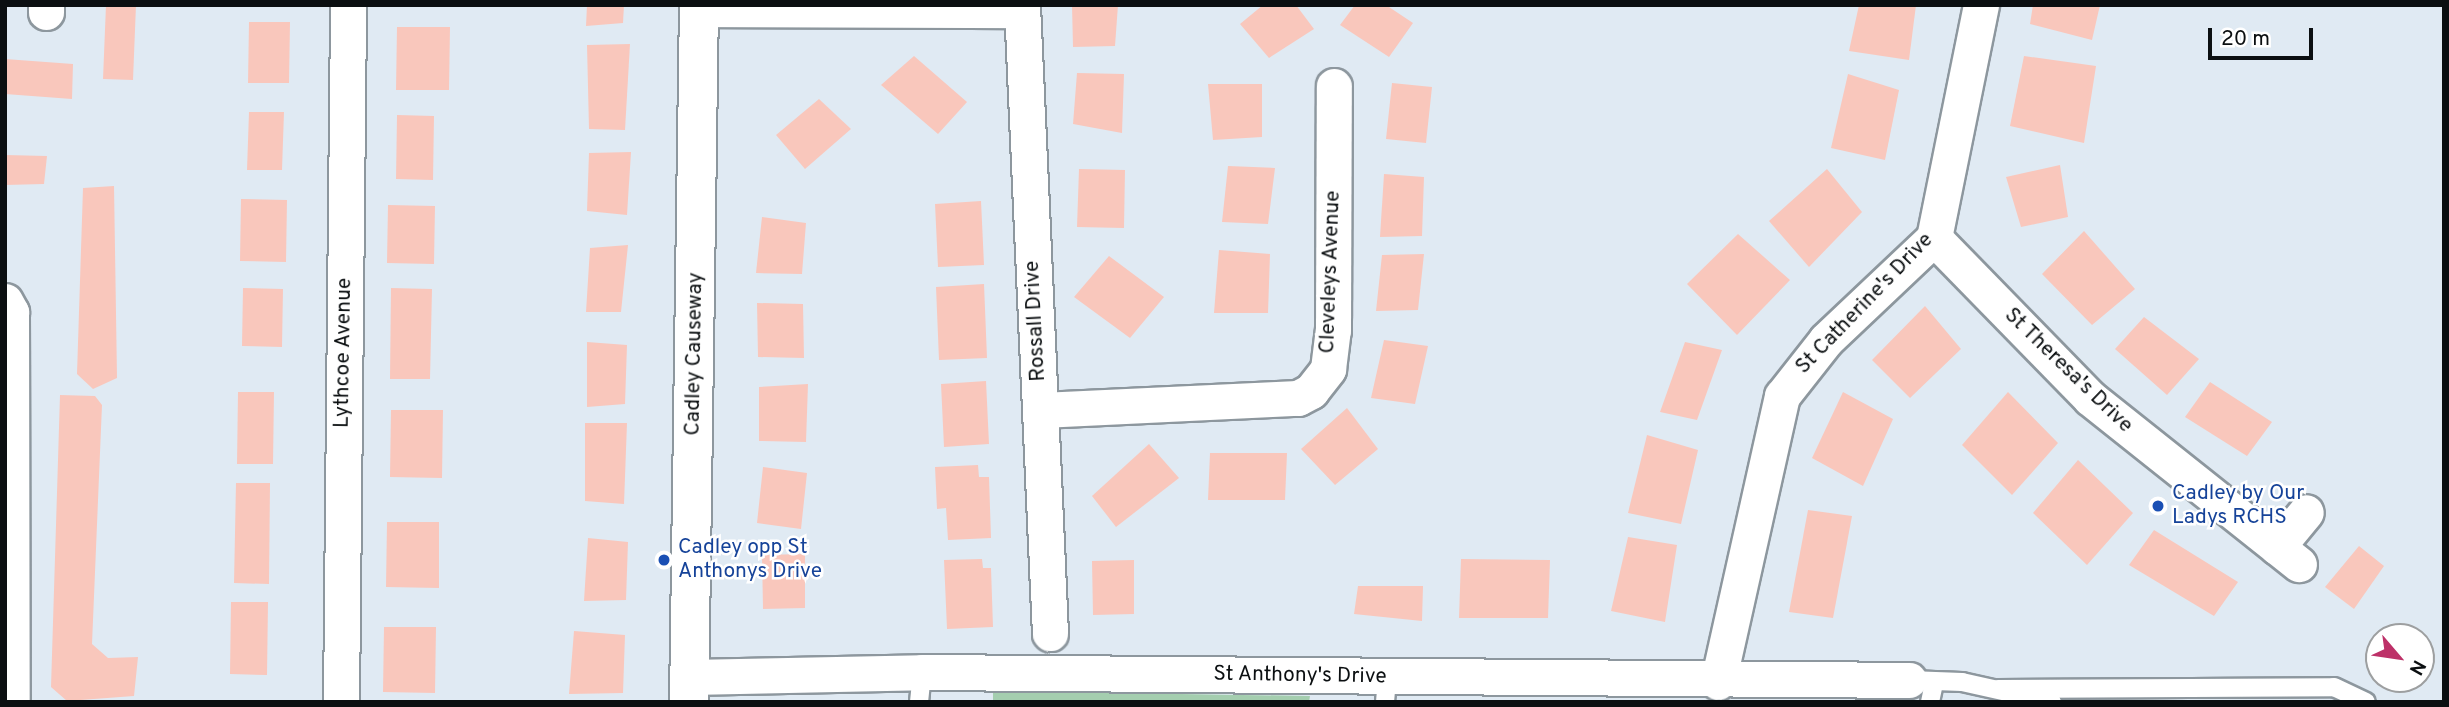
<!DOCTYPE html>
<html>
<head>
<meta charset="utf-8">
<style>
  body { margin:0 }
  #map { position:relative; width:2449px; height:707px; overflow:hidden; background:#e0eaf3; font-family:Overpass,sans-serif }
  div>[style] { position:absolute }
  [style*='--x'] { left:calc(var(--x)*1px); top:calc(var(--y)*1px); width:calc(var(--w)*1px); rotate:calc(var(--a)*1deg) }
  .green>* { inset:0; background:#a4ceaf }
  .building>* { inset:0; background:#f9c7bc }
  .roads { filter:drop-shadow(2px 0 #8d979e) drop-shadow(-2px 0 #8d979e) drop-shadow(0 2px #8d979e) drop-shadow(0 -2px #8d979e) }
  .lane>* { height:18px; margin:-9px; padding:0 9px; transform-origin:9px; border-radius:9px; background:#fff }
  .street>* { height:35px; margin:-17.5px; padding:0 17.5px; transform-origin:17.5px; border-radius:17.5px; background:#fff }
  .secondary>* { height:38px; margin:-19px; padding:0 19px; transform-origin:19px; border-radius:19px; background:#fff }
  .dots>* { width:19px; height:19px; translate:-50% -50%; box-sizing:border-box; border:4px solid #fff; border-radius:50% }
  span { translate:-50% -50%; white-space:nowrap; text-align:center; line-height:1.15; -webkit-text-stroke:5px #fff; paint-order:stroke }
  .street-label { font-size:21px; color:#0b0f11 }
  .transit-label { font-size:21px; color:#164399 }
  .left { translate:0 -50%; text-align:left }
  .frame { position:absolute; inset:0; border:7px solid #0b0f11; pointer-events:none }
  .north { position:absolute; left:2365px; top:623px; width:70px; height:70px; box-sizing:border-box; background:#fff; border:2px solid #9d9fa0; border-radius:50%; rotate:119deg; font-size:19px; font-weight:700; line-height:28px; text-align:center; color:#0b0f11 }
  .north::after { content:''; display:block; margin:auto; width:24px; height:32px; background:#bd3168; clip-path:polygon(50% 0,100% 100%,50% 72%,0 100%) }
  .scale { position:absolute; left:2208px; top:28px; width:105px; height:32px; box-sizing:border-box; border:4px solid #0b0f11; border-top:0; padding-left:9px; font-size:21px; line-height:24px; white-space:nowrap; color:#0b0f11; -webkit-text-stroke:5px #fff; paint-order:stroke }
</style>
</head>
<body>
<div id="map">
  <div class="green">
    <i style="clip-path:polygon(993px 691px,1310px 696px,1309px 702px,993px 702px)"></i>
  </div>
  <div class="building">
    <i style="clip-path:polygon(106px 5px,136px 5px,133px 80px,103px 79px)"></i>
    <i style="clip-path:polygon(587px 5px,624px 5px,623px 23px,586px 26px)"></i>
    <i style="clip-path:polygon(1072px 5px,1118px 5px,1115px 46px,1073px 47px)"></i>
    <i style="clip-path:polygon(1263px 5px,1296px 5px,1314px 29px,1269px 58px,1240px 24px)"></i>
    <i style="clip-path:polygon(1355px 5px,1386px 5px,1413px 23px,1389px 57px,1340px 25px)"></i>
    <i style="clip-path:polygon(1859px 5px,1916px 5px,1909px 60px,1849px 51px)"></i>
    <i style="clip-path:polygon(2033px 5px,2100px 5px,2092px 40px,2030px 24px)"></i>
    <i style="clip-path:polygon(249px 22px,290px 22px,289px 83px,248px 83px)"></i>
    <i style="clip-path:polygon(397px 27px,450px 27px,449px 90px,396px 90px)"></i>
    <i style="clip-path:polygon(630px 44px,625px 130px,589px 129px,587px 45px)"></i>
    <i style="clip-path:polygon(914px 56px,967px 102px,938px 134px,881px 85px)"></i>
    <i style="clip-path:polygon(2024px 56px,2096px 66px,2084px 143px,2010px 126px)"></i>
    <i style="clip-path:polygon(5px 59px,73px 64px,72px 99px,5px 94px)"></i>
    <i style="clip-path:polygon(1077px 73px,1124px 74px,1122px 133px,1073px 124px)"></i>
    <i style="clip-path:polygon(1848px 74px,1899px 90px,1885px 160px,1831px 148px)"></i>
    <i style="clip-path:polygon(1392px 83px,1432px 87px,1426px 143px,1386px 139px)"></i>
    <i style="clip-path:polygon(1208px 84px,1262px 84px,1262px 137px,1213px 140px)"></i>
    <i style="clip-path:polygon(819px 99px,851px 129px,805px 169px,776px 135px)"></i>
    <i style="clip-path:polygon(249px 112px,284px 112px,282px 170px,247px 170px)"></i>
    <i style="clip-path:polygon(397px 115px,434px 116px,433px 180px,396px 179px)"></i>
    <i style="clip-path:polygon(631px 152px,627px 215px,587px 211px,589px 153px)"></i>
    <i style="clip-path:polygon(5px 155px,47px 156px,44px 184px,5px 185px)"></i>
    <i style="clip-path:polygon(2060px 165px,2068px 217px,2021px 227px,2006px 177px)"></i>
    <i style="clip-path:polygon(1228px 166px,1275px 168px,1268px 224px,1222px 222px)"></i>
    <i style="clip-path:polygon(1079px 169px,1125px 170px,1124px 228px,1077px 227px)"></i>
    <i style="clip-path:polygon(1827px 169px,1862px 212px,1809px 267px,1769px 221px)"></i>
    <i style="clip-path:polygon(1384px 174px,1424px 177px,1422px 236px,1380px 237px)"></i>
    <i style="clip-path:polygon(114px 186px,117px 378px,93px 389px,77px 374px,83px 188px)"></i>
    <i style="clip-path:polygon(241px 199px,287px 200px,286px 262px,240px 261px)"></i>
    <i style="clip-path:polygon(981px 201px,984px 265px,938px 267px,935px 204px)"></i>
    <i style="clip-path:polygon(388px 205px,435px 206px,434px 264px,387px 263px)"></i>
    <i style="clip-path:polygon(762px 217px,806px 223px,802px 274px,756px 273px)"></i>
    <i style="clip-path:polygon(2084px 231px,2135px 289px,2092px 325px,2042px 274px)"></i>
    <i style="clip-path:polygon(1738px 234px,1790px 280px,1737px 335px,1687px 284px)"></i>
    <i style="clip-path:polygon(628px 245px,621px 312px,586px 312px,590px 248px)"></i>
    <i style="clip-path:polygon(1219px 250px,1270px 254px,1268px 313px,1214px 313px)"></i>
    <i style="clip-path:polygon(1424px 254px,1418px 310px,1376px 311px,1382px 255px)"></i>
    <i style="clip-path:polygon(1109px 256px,1164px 297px,1130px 338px,1074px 297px)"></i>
    <i style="clip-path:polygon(984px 284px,987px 358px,939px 360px,936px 287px)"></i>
    <i style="clip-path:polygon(243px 288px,283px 289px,282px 347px,242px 346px)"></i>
    <i style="clip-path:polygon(391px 288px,432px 289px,430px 379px,390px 379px)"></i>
    <i style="clip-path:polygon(757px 303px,803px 304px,804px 358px,758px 357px)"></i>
    <i style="clip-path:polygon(1925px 306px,1961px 349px,1910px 398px,1872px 360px)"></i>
    <i style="clip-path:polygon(2144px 317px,2199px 359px,2167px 395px,2115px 349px)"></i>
    <i style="clip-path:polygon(1384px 340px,1428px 346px,1415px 404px,1371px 398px)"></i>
    <i style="clip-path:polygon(587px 342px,627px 345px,625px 404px,587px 407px)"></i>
    <i style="clip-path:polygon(1685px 342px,1722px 350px,1697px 420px,1660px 412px)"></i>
    <i style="clip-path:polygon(986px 381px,989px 444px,944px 447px,941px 384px)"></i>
    <i style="clip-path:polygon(2210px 382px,2272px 422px,2247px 456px,2185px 417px)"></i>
    <i style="clip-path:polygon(808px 384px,806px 442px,759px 441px,759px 387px)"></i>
    <i style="clip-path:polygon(238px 392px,274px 392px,273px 464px,237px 464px)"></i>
    <i style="clip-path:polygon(1843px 392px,1893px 419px,1863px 486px,1812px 458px)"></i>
    <i style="clip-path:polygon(2008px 392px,2058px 443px,2012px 495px,1962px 445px)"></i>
    <i style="clip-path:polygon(60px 395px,95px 396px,102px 405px,92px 644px,108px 658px,138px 657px,134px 696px,67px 701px,51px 687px)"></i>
    <i style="clip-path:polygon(1347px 408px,1378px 449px,1335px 485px,1301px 449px)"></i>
    <i style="clip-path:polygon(391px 410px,443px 410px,442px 478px,390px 477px)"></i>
    <i style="clip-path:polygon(585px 423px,627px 423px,624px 504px,585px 501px)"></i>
    <i style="clip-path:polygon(1647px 435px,1698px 450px,1681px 524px,1628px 513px)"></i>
    <i style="clip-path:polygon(1149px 444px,1179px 478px,1116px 527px,1092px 496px)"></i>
    <i style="clip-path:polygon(1210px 453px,1287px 453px,1285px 500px,1208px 500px)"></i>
    <i style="clip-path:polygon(2078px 460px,2133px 513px,2087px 565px,2033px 513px)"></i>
    <i style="clip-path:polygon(978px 465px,979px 477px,989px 477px,991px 538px,948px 540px,946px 508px,937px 509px,935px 467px)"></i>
    <i style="clip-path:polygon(763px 467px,807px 473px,801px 529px,757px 523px)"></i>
    <i style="clip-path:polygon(236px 483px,270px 483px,269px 584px,234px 583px)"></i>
    <i style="clip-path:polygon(1808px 510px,1852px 516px,1833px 618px,1789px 612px)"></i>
    <i style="clip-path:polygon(387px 522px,439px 522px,439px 588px,386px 587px)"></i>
    <i style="clip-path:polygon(2154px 530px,2238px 582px,2214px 616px,2129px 565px)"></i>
    <i style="clip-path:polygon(1628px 537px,1677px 545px,1665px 622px,1611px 611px)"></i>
    <i style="clip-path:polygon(588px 538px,628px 542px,626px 600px,584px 601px)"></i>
    <i style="clip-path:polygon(2359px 546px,2384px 566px,2354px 609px,2325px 587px)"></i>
    <i style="clip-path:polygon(805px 554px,805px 608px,763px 609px,762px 555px)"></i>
    <i style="clip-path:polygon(982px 559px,983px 568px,991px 568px,993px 627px,947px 629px,944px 560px)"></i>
    <i style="clip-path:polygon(1461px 559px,1550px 560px,1548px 618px,1459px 618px)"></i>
    <i style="clip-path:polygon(1134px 560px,1134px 614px,1093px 615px,1092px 561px)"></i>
    <i style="clip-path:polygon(1358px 586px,1423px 586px,1422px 621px,1354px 614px)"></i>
    <i style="clip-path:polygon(231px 602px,268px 602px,267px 675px,230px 674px)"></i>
    <i style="clip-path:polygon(384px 627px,436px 627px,435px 693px,383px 692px)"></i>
    <i style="clip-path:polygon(574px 631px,625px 635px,623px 693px,569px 694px)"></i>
  </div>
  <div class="roads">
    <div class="lane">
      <i style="--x:1909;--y:680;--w:53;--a:2.2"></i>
      <i style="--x:1962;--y:682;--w:92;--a:12.5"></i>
      <i style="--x:1998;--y:689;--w:336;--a:-0.3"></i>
      <i style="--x:2334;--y:687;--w:35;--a:25"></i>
      <i style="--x:919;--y:702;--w:30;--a:-84"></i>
      <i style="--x:1385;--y:702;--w:25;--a:-85"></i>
      <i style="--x:1930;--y:702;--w:19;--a:-78"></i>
    </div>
    <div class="street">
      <i style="--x:1022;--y:5;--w:629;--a:87.45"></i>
      <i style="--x:699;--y:9;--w:322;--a:0.2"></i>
      <i style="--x:46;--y:12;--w:7;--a:-90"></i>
      <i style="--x:1934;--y:238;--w:223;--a:45.7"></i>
      <i style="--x:2090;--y:398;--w:267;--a:38.5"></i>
      <i style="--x:5;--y:301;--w:13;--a:61"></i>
      <i style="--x:11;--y:312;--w:390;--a:89.9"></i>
      <i style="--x:1041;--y:410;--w:257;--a:-2.7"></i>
      <i style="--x:1298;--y:398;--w:15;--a:-28"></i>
      <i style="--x:1311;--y:391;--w:28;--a:-52"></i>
      <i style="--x:1328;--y:369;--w:39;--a:-83"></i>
      <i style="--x:1333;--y:330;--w:244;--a:-89.8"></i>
      <i style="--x:2277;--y:547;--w:45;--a:-50.4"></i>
      <i style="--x:690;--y:677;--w:232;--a:-1.2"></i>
      <i style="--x:922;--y:672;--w:987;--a:0.46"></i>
      <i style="--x:1718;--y:682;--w:293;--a:-77.4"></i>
      <i style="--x:1782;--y:396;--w:71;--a:-51.8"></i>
      <i style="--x:1826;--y:340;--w:149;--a:-43.4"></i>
      <i style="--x:1934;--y:238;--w:238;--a:-78.6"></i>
      <i style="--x:341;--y:702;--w:697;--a:-89.42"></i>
    </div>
    <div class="secondary">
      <i style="--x:689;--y:702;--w:697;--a:-89.18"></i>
    </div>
  </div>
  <div class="dots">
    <i style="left:2158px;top:506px;background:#1a4fb4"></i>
    <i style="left:664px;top:560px;background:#1a4fb4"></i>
  </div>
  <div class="street-label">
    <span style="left:1331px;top:272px;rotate:-88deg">Cleveleys Avenue</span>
    <span style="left:1865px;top:304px;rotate:-46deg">St Catherine's Drive</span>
    <span style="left:1036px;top:321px;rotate:-93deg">Rossall Drive</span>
    <span style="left:344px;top:353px;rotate:-89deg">Lythcoe Avenue</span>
    <span style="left:695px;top:354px;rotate:-89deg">Cadley Causeway</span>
    <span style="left:2068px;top:371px;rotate:44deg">St Theresa's Drive</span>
    <span style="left:1300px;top:676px;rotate:1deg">St Anthony's Drive</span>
  </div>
  <div class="transit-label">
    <span class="left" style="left:2172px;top:506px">Cadley by Our<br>Ladys RCHS</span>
    <span class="left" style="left:678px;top:560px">Cadley opp St<br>Anthonys Drive</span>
  </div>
  <div class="frame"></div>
  <div class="north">N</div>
  <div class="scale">20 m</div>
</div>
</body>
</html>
